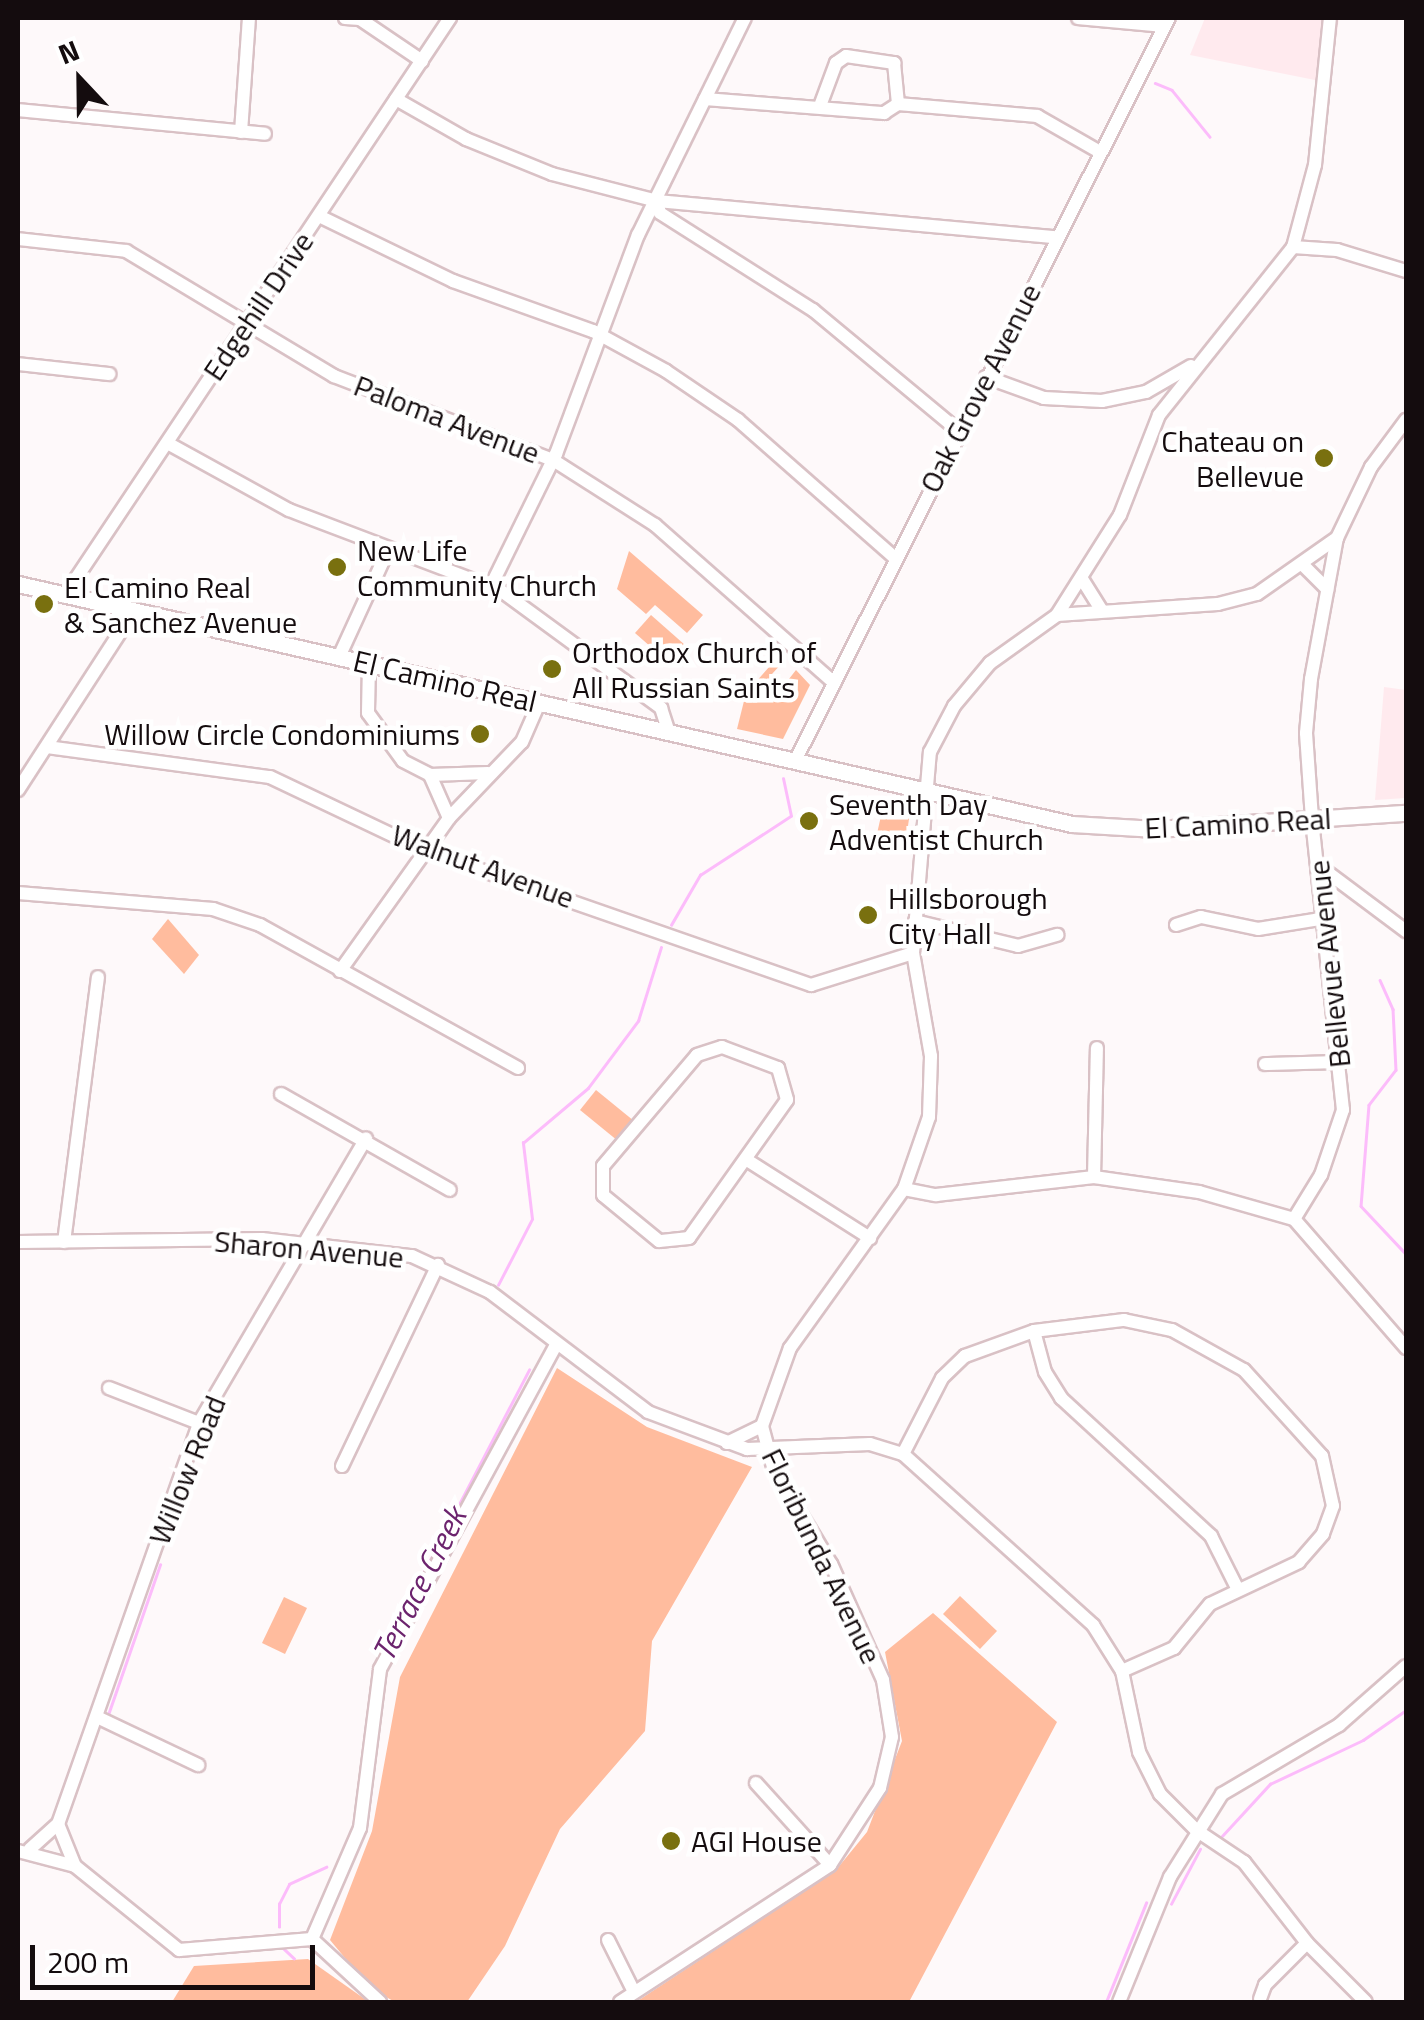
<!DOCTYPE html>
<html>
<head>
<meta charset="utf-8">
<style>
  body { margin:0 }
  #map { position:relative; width:1424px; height:2020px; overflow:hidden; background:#fef9fa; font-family:"Titillium Web",sans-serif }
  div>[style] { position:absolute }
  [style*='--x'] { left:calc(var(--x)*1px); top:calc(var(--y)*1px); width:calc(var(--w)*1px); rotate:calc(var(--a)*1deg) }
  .built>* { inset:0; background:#ffeaee }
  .green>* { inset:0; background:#ffbc9e }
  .stream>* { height:2.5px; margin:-1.25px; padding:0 1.25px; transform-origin:1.25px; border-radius:1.25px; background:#fcbcfb }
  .roads { filter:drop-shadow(2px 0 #d9c1c5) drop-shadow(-2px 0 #d9c1c5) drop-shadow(0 2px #d9c1c5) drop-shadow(0 -2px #d9c1c5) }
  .minor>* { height:12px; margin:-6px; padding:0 6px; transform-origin:6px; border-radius:6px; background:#fff }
  .major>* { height:15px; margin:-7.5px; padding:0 7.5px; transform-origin:7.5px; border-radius:7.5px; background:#fff }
  .dots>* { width:28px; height:28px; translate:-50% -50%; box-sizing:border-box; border:5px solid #fff; border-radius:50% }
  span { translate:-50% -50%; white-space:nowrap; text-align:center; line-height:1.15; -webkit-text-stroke:9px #fff; paint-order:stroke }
  .street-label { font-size:30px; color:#140c0e }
  .poi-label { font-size:30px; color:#140c0e }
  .right { translate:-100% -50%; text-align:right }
  .left { translate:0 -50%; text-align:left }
  .water-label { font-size:32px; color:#6c246e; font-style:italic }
  .frame { position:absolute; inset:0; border:20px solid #140c0e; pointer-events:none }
  .north { position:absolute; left:30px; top:30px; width:100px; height:100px; -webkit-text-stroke:8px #fff; paint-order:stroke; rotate:338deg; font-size:28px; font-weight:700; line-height:40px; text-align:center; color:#140c0e }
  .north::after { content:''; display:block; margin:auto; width:35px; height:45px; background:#140c0e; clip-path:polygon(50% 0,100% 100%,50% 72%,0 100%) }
  .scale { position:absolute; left:30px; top:1945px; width:285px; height:45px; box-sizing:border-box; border:5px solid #140c0e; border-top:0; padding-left:12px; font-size:30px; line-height:35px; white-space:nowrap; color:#140c0e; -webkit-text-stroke:8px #fff; paint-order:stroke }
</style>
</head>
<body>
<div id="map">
  <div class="built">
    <i style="clip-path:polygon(1205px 18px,1339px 18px,1330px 83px,1190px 55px)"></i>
    <i style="clip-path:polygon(1384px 687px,1406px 690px,1406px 798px,1375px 800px)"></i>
  </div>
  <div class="green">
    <i style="clip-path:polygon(629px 551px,703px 615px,687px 633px,655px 605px,646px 614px,617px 589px)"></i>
    <i style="clip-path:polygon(651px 615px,685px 645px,668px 662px,635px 633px)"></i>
    <i style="clip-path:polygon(777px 658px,783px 662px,772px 674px,785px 684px,796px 670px,810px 685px,783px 739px,737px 729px,746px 693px)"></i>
    <i style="clip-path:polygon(883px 807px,910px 812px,904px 853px,874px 847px)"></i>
    <i style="clip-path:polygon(168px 919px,199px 955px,184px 974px,152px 939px)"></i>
    <i style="clip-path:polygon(596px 1090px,634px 1121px,618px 1141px,580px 1110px)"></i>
    <i style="clip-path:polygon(557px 1368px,647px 1427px,752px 1467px,652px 1641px,645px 1731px,560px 1829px,505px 1946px,467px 2002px,395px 2002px,370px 1988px,330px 1940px,372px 1831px,400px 1677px)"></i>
    <i style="clip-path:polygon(960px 1596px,997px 1631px,980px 1649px,943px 1614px)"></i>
    <i style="clip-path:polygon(284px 1597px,307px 1608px,285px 1654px,262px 1643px)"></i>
    <i style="clip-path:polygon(933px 1613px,1057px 1722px,909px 2002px,636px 2002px,836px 1870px,867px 1832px,902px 1741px,885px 1652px)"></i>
    <i style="clip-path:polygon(308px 1959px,369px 2002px,172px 2002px,194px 1966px)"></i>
  </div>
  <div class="stream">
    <i style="--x:1155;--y:83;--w:18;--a:22"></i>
    <i style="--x:1172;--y:90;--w:60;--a:51"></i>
    <i style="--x:671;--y:925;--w:58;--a:-59.9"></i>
    <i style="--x:700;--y:875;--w:108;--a:-33"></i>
    <i style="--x:791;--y:816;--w:38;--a:-102"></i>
    <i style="--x:1380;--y:980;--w:32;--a:66"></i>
    <i style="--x:1393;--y:1009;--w:61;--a:87.2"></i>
    <i style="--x:1396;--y:1070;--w:44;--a:127.6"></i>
    <i style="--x:1369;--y:1105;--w:101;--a:94.5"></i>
    <i style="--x:1361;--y:1206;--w:66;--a:46.8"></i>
    <i style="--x:498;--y:1285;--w:74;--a:-62.7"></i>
    <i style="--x:532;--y:1219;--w:77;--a:-96.8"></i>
    <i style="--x:523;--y:1143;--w:85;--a:-40.2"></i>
    <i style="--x:588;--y:1088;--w:84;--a:-53.3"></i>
    <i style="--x:638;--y:1021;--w:77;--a:-72.7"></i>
    <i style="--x:379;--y:1658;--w:325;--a:-62.5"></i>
    <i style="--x:108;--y:1715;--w:159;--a:-70.9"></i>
    <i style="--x:366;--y:1731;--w:41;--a:-83"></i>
    <i style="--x:355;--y:1812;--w:23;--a:-80"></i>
    <i style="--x:1222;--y:1836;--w:71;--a:-47.3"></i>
    <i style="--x:1270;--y:1784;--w:103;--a:-25.3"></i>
    <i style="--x:1363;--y:1740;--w:52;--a:-34.9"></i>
    <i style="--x:1171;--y:1904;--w:62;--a:-62.2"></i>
    <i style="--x:279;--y:1927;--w:23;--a:-90"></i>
    <i style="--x:279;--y:1904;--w:22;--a:-63"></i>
    <i style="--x:289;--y:1884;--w:41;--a:-24.7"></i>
    <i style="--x:281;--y:1946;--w:18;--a:43"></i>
    <i style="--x:1106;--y:2002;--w:107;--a:-68"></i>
  </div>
  <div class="roads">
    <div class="minor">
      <i style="--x:345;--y:18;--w:15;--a:4"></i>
      <i style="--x:360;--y:19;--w:75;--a:34.1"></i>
      <i style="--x:1078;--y:18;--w:86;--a:5.3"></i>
      <i style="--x:396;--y:99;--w:81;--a:29.7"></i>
      <i style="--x:466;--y:139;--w:93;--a:22.1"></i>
      <i style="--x:552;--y:174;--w:108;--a:14.4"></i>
      <i style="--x:657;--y:201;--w:400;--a:5.2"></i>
      <i style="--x:705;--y:99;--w:180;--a:4.5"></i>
      <i style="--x:884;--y:113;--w:17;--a:-33"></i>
      <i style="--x:898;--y:104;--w:140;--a:4.9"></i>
      <i style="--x:1037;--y:116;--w:70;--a:29.8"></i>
      <i style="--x:820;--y:106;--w:46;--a:-69.6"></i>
      <i style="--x:836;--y:63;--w:12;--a:-35"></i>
      <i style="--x:846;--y:56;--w:49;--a:8.3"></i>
      <i style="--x:894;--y:63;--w:41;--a:84.4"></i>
      <i style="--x:18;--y:110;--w:248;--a:5.5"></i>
      <i style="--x:241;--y:132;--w:114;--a:-86"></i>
      <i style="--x:657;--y:201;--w:12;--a:76"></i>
      <i style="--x:660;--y:213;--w:181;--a:32.4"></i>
      <i style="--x:813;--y:310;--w:190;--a:39.7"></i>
      <i style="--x:319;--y:216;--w:149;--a:25.9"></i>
      <i style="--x:453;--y:281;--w:149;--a:19.7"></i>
      <i style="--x:593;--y:331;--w:83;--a:28.7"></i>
      <i style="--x:666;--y:371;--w:87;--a:34.2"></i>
      <i style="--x:738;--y:420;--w:209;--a:41.3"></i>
      <i style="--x:18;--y:239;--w:109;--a:6.3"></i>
      <i style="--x:126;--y:251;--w:243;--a:31"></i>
      <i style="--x:334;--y:376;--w:235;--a:21"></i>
      <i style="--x:553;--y:460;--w:121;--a:32.5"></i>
      <i style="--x:655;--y:525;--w:239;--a:41.4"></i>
      <i style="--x:1293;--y:247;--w:44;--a:3.9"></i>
      <i style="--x:1337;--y:250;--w:72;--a:16.9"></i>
      <i style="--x:18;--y:364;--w:92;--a:6.3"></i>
      <i style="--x:986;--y:377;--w:62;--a:19.9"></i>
      <i style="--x:1044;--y:398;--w:58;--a:3"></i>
      <i style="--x:1102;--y:401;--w:45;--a:-11.6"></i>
      <i style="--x:1146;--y:392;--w:52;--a:-30"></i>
      <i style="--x:169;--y:444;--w:137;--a:28.8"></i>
      <i style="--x:289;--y:510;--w:226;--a:20.8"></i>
      <i style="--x:500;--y:590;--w:200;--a:36.2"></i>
      <i style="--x:661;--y:708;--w:25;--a:72"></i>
      <i style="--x:1304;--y:566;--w:33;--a:45"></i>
      <i style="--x:1082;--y:579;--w:36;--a:58"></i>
      <i style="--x:491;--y:586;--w:147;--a:-63.8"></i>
      <i style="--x:556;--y:454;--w:234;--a:-69.5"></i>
      <i style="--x:638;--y:235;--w:242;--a:-63.8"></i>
      <i style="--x:65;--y:595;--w:694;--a:-56.29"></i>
      <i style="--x:1057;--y:615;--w:161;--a:-3.9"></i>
      <i style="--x:1218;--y:604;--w:40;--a:-14.4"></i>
      <i style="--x:1257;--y:594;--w:98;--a:-35"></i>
      <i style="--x:339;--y:657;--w:118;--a:-65.4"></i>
      <i style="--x:369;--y:664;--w:49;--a:91.2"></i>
      <i style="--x:368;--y:713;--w:59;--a:53.9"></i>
      <i style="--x:403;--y:761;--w:30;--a:27"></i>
      <i style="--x:430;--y:775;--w:58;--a:-2"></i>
      <i style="--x:47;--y:747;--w:225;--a:7.7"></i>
      <i style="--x:270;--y:777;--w:173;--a:25.4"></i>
      <i style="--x:426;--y:851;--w:408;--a:19.2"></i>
      <i style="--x:811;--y:985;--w:107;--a:-17.4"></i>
      <i style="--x:795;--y:761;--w:832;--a:-63.28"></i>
      <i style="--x:430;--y:775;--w:47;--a:66.2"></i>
      <i style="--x:18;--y:790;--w:213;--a:-57.1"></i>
      <i style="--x:1319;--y:866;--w:109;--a:36.8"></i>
      <i style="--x:18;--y:893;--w:196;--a:4.7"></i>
      <i style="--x:213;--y:909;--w:50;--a:18.8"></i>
      <i style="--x:260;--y:925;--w:295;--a:29"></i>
      <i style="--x:915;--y:921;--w:106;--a:13.6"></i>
      <i style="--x:1018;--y:946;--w:41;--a:-15.8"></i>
      <i style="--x:1176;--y:925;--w:26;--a:-18"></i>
      <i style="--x:1201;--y:917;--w:58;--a:11.9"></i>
      <i style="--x:1258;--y:929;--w:70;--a:-9.1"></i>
      <i style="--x:340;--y:971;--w:188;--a:-54.5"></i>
      <i style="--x:449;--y:818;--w:105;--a:-46.2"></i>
      <i style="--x:522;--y:742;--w:43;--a:-66.4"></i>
      <i style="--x:722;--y:1047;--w:60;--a:20.6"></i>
      <i style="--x:778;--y:1068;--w:33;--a:74"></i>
      <i style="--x:787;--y:1100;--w:169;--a:125.4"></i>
      <i style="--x:689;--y:1238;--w:30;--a:174"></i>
      <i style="--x:659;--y:1241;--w:72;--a:-140.6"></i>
      <i style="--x:603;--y:1195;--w:29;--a:-90"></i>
      <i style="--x:603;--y:1166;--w:145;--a:-49.7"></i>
      <i style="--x:697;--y:1055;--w:26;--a:-18"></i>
      <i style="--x:1265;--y:1064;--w:76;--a:-1.5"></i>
      <i style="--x:281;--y:1094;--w:194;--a:29.6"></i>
      <i style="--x:747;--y:1160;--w:146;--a:32.4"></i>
      <i style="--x:1094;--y:1177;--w:129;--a:-88.7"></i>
      <i style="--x:904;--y:1189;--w:33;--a:11"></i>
      <i style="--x:936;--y:1195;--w:159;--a:-6.5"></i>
      <i style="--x:1094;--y:1177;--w:106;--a:8.1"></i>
      <i style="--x:1199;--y:1192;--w:99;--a:15.9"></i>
      <i style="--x:1294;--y:1219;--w:171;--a:49"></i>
      <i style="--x:1294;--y:1219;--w:52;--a:-58.5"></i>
      <i style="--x:1321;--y:1175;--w:69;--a:-71.3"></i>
      <i style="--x:1343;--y:1110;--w:293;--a:-96.1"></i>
      <i style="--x:1312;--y:819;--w:86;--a:-94"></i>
      <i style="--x:1306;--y:733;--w:54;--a:-84.7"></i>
      <i style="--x:1311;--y:679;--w:143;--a:-79.6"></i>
      <i style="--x:1337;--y:538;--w:79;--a:-64.4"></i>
      <i style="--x:1371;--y:467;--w:59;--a:-53.3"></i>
      <i style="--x:18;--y:1242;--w:244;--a:-0.7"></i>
      <i style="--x:262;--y:1239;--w:151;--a:6.5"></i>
      <i style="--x:412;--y:1256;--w:86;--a:24.8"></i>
      <i style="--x:490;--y:1292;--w:198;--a:37.2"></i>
      <i style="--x:648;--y:1412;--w:106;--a:20.5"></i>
      <i style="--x:747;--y:1449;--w:123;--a:-2.3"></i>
      <i style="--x:870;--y:1444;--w:34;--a:17"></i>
      <i style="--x:903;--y:1454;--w:256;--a:42"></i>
      <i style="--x:1093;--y:1625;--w:54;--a:57.8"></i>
      <i style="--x:1122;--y:1671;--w:83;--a:78.1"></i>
      <i style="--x:1139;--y:1752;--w:47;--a:63.4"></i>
      <i style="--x:1160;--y:1794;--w:51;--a:45"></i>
      <i style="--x:1196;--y:1830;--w:58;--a:33.7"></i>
      <i style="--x:1244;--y:1862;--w:103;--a:52.1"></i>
      <i style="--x:1307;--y:1943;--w:83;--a:45"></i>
      <i style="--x:64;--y:1242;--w:267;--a:-82.7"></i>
      <i style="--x:1034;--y:1331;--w:42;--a:75"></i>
      <i style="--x:1045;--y:1372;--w:31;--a:58"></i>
      <i style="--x:1061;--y:1398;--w:204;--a:42.6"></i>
      <i style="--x:1211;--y:1536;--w:56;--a:63.4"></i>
      <i style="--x:109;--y:1388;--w:97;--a:21.3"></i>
      <i style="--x:727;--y:1443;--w:39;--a:-26"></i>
      <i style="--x:903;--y:1454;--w:85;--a:-62.8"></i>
      <i style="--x:942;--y:1378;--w:32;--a:-44"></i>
      <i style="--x:965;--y:1356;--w:73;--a:-19.9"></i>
      <i style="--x:1034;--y:1331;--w:91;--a:-7"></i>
      <i style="--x:1124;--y:1320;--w:49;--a:11.8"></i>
      <i style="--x:1172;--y:1330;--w:82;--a:29.1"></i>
      <i style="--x:1244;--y:1370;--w:116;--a:47.8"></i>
      <i style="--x:1322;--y:1456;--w:51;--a:77.6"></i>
      <i style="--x:1333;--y:1506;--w:30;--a:110"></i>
      <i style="--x:1323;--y:1534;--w:37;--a:131"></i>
      <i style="--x:1299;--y:1562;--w:98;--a:154.7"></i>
      <i style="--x:1210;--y:1604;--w:57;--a:129.3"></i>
      <i style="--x:1174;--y:1648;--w:57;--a:156.1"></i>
      <i style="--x:342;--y:1466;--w:223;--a:-64.5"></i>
      <i style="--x:99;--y:1718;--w:110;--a:25.4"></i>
      <i style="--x:756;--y:1783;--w:110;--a:47.9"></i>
      <i style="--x:58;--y:1824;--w:45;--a:68"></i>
      <i style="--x:30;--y:1849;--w:38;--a:-42"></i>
      <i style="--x:58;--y:1824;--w:425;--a:-70.6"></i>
      <i style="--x:199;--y:1423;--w:330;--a:-59.6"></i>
      <i style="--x:18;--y:1851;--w:59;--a:14.7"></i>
      <i style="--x:75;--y:1866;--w:134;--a:38.9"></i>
      <i style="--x:179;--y:1950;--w:133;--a:-4.7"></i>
      <i style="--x:312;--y:1939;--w:93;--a:42.8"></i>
      <i style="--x:312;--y:1939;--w:121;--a:-66.6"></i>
      <i style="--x:360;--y:1828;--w:160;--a:-82.8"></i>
      <i style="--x:380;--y:1669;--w:366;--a:-61.5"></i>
      <i style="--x:608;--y:1940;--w:58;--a:63.4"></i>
      <i style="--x:1260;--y:1999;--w:15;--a:-70"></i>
      <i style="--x:1265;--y:1985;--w:59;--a:-45"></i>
      <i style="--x:620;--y:2002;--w:251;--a:-33.1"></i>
      <i style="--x:830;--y:1865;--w:92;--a:-57"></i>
      <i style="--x:880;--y:1788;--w:52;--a:-76.8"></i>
      <i style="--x:892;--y:1737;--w:58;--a:-99"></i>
      <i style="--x:883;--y:1680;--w:127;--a:-114.1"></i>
      <i style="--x:831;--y:1564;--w:113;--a:-120.9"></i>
      <i style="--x:773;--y:1467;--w:42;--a:-105"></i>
      <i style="--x:762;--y:1426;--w:83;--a:-70.3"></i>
      <i style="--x:790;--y:1348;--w:196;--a:-54.4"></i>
      <i style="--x:904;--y:1189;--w:76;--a:-70.9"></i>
      <i style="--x:929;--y:1117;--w:61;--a:-88.1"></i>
      <i style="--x:931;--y:1056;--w:105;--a:-99.9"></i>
      <i style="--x:913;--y:953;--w:202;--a:-85.2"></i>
      <i style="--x:930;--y:752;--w:52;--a:-62.4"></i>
      <i style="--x:954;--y:706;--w:56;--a:-50.1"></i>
      <i style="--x:990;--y:663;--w:82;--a:-35.6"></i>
      <i style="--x:1057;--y:615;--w:118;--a:-57.8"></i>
      <i style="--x:1120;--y:515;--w:107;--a:-68.7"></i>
      <i style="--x:1159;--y:415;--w:215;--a:-51.4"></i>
      <i style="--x:1293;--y:247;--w:85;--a:-75"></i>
      <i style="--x:1315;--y:165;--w:148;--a:-84.2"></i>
      <i style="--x:1119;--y:2002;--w:135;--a:-67.8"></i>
      <i style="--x:1170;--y:1877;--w:98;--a:-57.9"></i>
      <i style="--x:1222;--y:1794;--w:136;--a:-30.5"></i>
      <i style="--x:1339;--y:1725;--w:89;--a:-41.4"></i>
    </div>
    <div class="major">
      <i style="--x:18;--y:584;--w:1081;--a:12.83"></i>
      <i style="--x:1072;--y:824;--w:84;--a:3.4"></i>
      <i style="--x:1156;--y:829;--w:251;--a:-3.7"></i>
    </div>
  </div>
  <div class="dots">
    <i style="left:1324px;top:458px;background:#79700f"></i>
    <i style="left:337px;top:567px;background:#79700f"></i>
    <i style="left:44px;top:604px;background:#79700f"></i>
    <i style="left:552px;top:669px;background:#79700f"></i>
    <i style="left:480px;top:734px;background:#79700f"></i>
    <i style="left:809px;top:821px;background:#79700f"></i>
    <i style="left:868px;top:915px;background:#79700f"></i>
    <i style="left:671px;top:1841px;background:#79700f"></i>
  </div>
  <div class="street-label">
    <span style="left:258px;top:306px;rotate:-56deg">Edgehill Drive</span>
    <span style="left:980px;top:388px;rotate:-63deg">Oak Grove Avenue</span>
    <span style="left:447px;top:419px;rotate:21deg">Paloma Avenue</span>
    <span style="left:445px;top:681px;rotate:13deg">El Camino Real</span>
    <span style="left:1238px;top:823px;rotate:-3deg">El Camino Real</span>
    <span style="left:483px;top:866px;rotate:20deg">Walnut Avenue</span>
    <span style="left:1329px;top:964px;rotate:-96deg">Bellevue Avenue</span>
    <span style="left:309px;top:1249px;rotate:5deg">Sharon Avenue</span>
    <span style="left:187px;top:1470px;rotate:-68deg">Willow Road</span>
    <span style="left:822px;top:1556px;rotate:64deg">Floribunda Avenue</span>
  </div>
  <div class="poi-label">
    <span class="right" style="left:1304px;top:458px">Chateau on<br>Bellevue</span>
    <span class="left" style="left:357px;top:567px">New Life<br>Community Church</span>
    <span class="left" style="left:64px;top:604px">El Camino Real<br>&amp; Sanchez Avenue</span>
    <span class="left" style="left:572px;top:669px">Orthodox Church of<br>All Russian Saints</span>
    <span class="right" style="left:460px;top:734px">Willow Circle Condominiums</span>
    <span class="left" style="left:829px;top:821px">Seventh Day<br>Adventist Church</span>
    <span class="left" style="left:888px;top:915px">Hillsborough<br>City Hall</span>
    <span class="left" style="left:691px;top:1841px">AGI House</span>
  </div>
  <div class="water-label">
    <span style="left:419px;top:1584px;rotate:-63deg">Terrace Creek</span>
  </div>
  <div class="frame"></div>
  <div class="north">N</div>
  <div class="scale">200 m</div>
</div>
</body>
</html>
